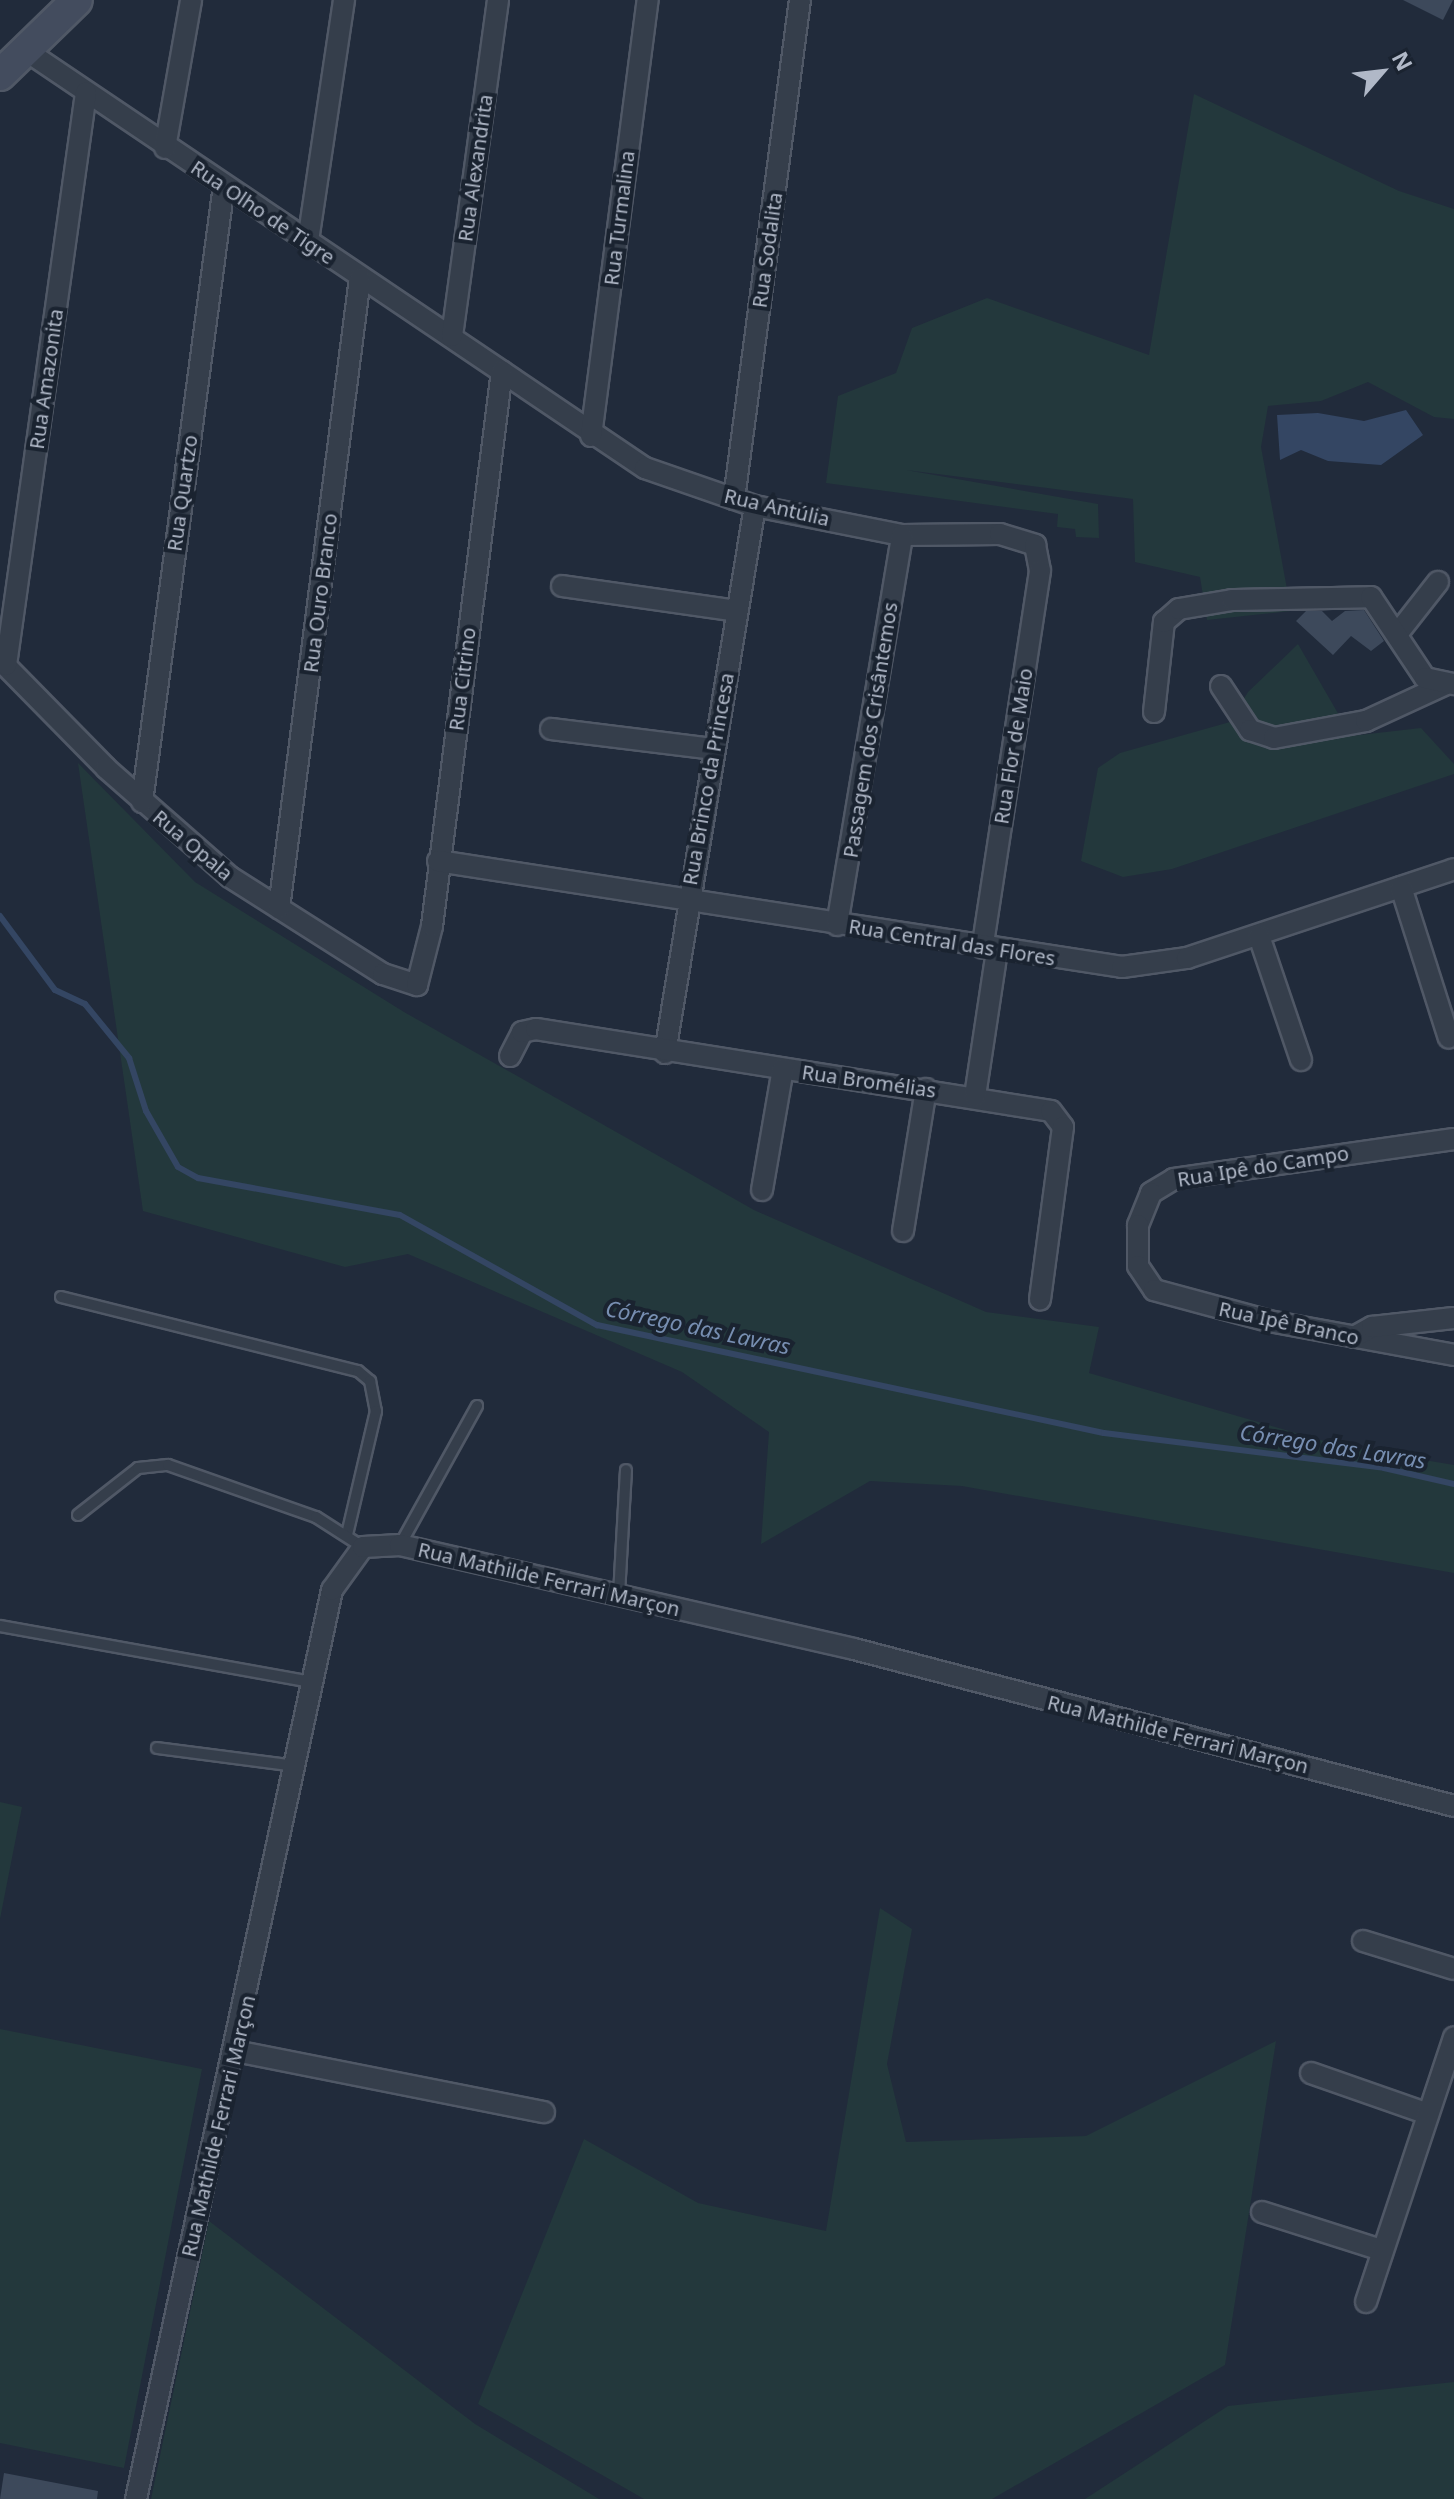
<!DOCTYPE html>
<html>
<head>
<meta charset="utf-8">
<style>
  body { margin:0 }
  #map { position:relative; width:1454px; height:2499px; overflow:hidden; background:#212b3b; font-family:"Noto Sans",sans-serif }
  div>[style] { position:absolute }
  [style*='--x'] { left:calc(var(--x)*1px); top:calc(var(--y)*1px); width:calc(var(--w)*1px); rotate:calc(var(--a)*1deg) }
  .green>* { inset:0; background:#23383c }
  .water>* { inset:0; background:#344663 }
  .stream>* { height:6px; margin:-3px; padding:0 3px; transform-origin:3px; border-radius:3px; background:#344663 }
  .building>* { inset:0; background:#3d495b }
  .roads { filter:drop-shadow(2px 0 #505866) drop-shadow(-2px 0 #505866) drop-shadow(0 2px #505866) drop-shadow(0 -2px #505866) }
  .lane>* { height:10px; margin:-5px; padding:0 5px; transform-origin:5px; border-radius:5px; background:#353e4b }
  .street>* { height:20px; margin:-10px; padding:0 10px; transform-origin:10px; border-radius:10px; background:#353e4b }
  .secondary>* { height:30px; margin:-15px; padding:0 15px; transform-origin:15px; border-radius:15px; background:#434c5e }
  span { translate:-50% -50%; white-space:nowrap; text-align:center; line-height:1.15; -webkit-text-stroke:8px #1a2330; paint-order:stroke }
  .street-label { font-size:20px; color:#b0b8c7 }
  .water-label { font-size:22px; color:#778eb1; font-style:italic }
  .north { position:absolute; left:1342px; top:32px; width:80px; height:80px; -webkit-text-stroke:6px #1a2330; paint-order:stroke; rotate:62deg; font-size:22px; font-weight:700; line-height:32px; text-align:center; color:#b0b8c7 }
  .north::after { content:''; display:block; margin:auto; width:28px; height:36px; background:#b0b8c7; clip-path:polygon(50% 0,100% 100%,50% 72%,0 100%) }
</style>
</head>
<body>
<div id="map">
  <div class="green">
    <i style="clip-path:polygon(1194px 94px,1399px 191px,1454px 209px,1454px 419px,1434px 417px,1368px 382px,1321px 401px,1268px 406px,1261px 447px,1291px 611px,1207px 620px,1200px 577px,1135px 562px,1133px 499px,906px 470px,1098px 504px,1099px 538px,1076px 537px,1075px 529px,1057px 527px,1058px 514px,826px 483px,838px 396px,896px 373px,912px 328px,987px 298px,1149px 355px)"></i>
    <i style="clip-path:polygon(1298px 644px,1351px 736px,1421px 728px,1454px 764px,1454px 774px,1172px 869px,1123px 877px,1081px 861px,1098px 768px,1120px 753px,1230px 722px,1248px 692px)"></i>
    <i style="clip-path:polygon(78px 763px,195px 882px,404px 1012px,754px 1210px,986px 1312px,1099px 1327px,1089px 1373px,1341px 1446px,1454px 1465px,1454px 1573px,962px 1486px,870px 1481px,761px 1544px,769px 1432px,682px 1372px,408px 1254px,345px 1267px,143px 1211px)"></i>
    <i style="clip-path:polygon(0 1802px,22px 1807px,0 1919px)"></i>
    <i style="clip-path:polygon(880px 1908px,912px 1929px,887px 2064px,906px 2142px,1086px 2136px,1276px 2041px,1225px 2365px,992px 2499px,644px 2499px,478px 2404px,584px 2139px,698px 2203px,826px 2231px)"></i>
    <i style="clip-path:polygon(0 2029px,202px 2069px,124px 2468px,0 2443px)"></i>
    <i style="clip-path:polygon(209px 2221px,475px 2424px,599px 2499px,151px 2499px)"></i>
    <i style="clip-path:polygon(1454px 2382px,1454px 2499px,1085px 2499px,1228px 2406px)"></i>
  </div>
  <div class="water">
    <i style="clip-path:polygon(1406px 410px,1423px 435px,1381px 465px,1328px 461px,1301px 450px,1280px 460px,1277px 415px,1318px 413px,1364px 421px)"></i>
  </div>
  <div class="stream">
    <i style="--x:0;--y:916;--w:92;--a:53.4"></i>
    <i style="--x:55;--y:990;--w:33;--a:25"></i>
    <i style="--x:85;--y:1004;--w:70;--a:50.8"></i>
    <i style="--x:129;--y:1058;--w:56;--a:72.2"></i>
    <i style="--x:146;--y:1111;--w:64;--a:60.3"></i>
    <i style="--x:178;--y:1167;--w:23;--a:29"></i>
    <i style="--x:198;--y:1178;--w:205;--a:10.4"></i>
    <i style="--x:400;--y:1215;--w:226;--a:29.2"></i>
    <i style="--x:597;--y:1325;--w:518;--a:12.03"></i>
    <i style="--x:1104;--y:1433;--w:282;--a:7.1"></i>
    <i style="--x:1384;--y:1468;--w:72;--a:12.9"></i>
  </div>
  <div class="building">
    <i style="clip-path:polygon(1403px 0,1453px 0,1443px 20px)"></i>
    <i style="clip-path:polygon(1364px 610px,1384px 641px,1371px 651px,1351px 636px,1333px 655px,1296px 621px,1306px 611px,1322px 611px,1332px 621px,1345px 611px)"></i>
    <i style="clip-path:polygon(4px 2473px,98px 2491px,97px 2499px,0 2499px)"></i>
  </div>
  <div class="roads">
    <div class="lane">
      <i style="--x:61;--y:1297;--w:306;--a:14"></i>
      <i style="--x:358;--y:1371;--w:16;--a:40"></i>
      <i style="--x:370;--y:1381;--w:31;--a:79"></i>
      <i style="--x:376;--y:1411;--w:127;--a:103.2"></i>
      <i style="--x:78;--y:1515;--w:76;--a:-38.1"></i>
      <i style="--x:138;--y:1468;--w:30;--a:-6"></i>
      <i style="--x:168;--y:1465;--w:157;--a:19.4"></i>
      <i style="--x:316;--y:1517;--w:56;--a:32.6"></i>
      <i style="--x:400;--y:1545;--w:159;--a:-61"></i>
      <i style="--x:619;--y:1595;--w:125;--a:-86.8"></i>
      <i style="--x:0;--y:1626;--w:317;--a:10.2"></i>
      <i style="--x:157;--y:1748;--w:139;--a:7.4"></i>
    </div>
    <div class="street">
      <i style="--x:25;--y:50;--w:748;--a:33.99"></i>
      <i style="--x:645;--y:468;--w:116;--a:19.1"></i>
      <i style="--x:755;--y:506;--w:150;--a:11.2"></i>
      <i style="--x:902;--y:535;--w:98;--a:-0.6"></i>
      <i style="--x:1000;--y:534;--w:37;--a:17"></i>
      <i style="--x:1035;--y:545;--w:26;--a:79"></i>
      <i style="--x:1040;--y:571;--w:381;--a:98.7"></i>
      <i style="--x:165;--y:148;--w:150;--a:-80"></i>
      <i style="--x:308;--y:241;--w:244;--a:-81.5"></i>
      <i style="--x:452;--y:336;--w:339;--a:-82.2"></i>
      <i style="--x:591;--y:436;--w:440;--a:-82.6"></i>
      <i style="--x:734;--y:499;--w:503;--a:-82.47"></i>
      <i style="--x:562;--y:586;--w:177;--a:8.1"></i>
      <i style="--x:1398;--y:633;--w:65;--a:-51.9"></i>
      <i style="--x:0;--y:660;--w:151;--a:45.5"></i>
      <i style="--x:106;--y:768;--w:165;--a:41.3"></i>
      <i style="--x:230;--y:877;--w:181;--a:32.4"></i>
      <i style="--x:383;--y:974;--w:36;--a:18"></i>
      <i style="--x:417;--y:985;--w:61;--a:-75.7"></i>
      <i style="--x:432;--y:926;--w:559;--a:-82.81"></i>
      <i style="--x:6;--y:665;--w:578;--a:-82.04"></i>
      <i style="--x:1221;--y:686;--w:53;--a:56.6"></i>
      <i style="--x:1250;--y:730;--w:25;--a:18"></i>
      <i style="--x:1274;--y:738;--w:94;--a:-10.5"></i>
      <i style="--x:1366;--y:721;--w:88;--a:-24.8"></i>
      <i style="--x:1154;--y:712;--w:91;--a:-83.7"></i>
      <i style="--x:1164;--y:622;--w:20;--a:-41"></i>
      <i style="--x:1179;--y:609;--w:54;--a:-9.6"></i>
      <i style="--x:1232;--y:600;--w:139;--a:-1.2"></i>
      <i style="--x:1371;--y:597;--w:97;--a:56.3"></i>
      <i style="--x:1425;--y:678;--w:30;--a:12"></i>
      <i style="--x:551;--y:729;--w:163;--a:7"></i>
      <i style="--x:142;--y:802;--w:622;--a:-82.43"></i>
      <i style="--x:438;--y:861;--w:692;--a:8.81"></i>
      <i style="--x:1122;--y:967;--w:66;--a:-7.9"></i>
      <i style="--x:1187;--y:958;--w:281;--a:-18.4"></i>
      <i style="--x:1401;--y:887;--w:158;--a:72.4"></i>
      <i style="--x:279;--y:908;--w:635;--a:-82.67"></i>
      <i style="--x:837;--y:925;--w:395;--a:-80.5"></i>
      <i style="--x:1259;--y:936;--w:131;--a:71.3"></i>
      <i style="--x:665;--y:1053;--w:554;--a:-80.66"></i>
      <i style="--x:510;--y:1056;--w:27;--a:-63"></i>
      <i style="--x:522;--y:1032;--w:14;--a:-12"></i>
      <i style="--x:536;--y:1029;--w:521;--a:9.05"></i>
      <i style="--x:1051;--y:1111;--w:20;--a:53"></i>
      <i style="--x:1063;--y:1127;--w:174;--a:97.6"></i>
      <i style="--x:975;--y:1096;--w:148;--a:-81.4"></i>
      <i style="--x:1454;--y:1139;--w:283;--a:171.9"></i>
      <i style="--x:1174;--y:1179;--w:27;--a:149"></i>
      <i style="--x:1151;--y:1193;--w:35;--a:112"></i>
      <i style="--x:1138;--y:1225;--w:41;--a:90"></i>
      <i style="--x:1138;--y:1266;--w:29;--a:56"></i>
      <i style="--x:1154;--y:1290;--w:119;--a:15.1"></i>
      <i style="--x:1269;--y:1321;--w:188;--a:10.4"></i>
      <i style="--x:762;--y:1190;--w:123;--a:-80.2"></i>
      <i style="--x:903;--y:1231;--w:144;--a:-80.8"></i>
      <i style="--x:1354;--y:1337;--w:21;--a:-29"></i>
      <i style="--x:1372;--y:1327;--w:82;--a:-6.3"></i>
      <i style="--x:1363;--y:1941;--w:95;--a:17.1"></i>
      <i style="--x:235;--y:2051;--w:315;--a:11.2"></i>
      <i style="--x:1311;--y:2073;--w:124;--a:19.3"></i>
      <i style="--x:1262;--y:2212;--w:125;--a:17.7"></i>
      <i style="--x:1366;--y:2302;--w:279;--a:-71.6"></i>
      <i style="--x:136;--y:2499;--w:930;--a:-77.83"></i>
      <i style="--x:332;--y:1590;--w:53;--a:-54.2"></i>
      <i style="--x:363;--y:1547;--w:37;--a:-3"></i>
      <i style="--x:400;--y:1545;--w:466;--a:12.9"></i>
      <i style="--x:854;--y:1649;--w:620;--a:14.66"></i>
    </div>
    <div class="secondary">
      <i style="--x:0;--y:75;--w:107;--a:-44.2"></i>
    </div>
  </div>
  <div class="street-label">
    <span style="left:475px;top:168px;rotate:-82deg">Rua Alexandrita</span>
    <span style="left:263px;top:212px;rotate:34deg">Rua Olho de Tigre</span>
    <span style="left:619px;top:218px;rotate:-83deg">Rua Turmalina</span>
    <span style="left:767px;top:250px;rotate:-82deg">Rua Sodalita</span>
    <span style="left:46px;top:379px;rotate:-82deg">Rua Amazonita</span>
    <span style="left:182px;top:493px;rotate:-82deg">Rua Quartzo</span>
    <span style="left:777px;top:507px;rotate:13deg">Rua Antúlia</span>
    <span style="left:320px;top:593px;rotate:-83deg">Rua Ouro Branco</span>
    <span style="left:462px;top:679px;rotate:-83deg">Rua Citrino</span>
    <span style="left:870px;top:730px;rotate:-81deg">Passagem dos Crisântemos</span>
    <span style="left:1013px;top:746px;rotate:-81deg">Rua Flor de Maio</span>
    <span style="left:708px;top:779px;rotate:-80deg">Rua Brinco da Princesa</span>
    <span style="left:193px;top:845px;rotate:40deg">Rua Opala</span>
    <span style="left:952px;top:942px;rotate:9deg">Rua Central das Flores</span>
    <span style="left:869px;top:1081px;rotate:8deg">Rua Bromélias</span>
    <span style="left:1263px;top:1166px;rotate:-9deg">Rua Ipê do Campo</span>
    <span style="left:1289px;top:1323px;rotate:12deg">Rua Ipê Branco</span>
    <span style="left:549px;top:1579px;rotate:13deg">Rua Mathilde Ferrari Marçon</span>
    <span style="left:1178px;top:1734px;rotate:14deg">Rua Mathilde Ferrari Marçon</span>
    <span style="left:218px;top:2126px;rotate:-77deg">Rua Mathilde Ferrari Marçon</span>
  </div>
  <div class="water-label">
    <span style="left:698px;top:1327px;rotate:12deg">Córrego das Lavras</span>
    <span style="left:1333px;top:1446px;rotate:9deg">Córrego das Lavras</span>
  </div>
  <div class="north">N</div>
</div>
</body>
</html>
